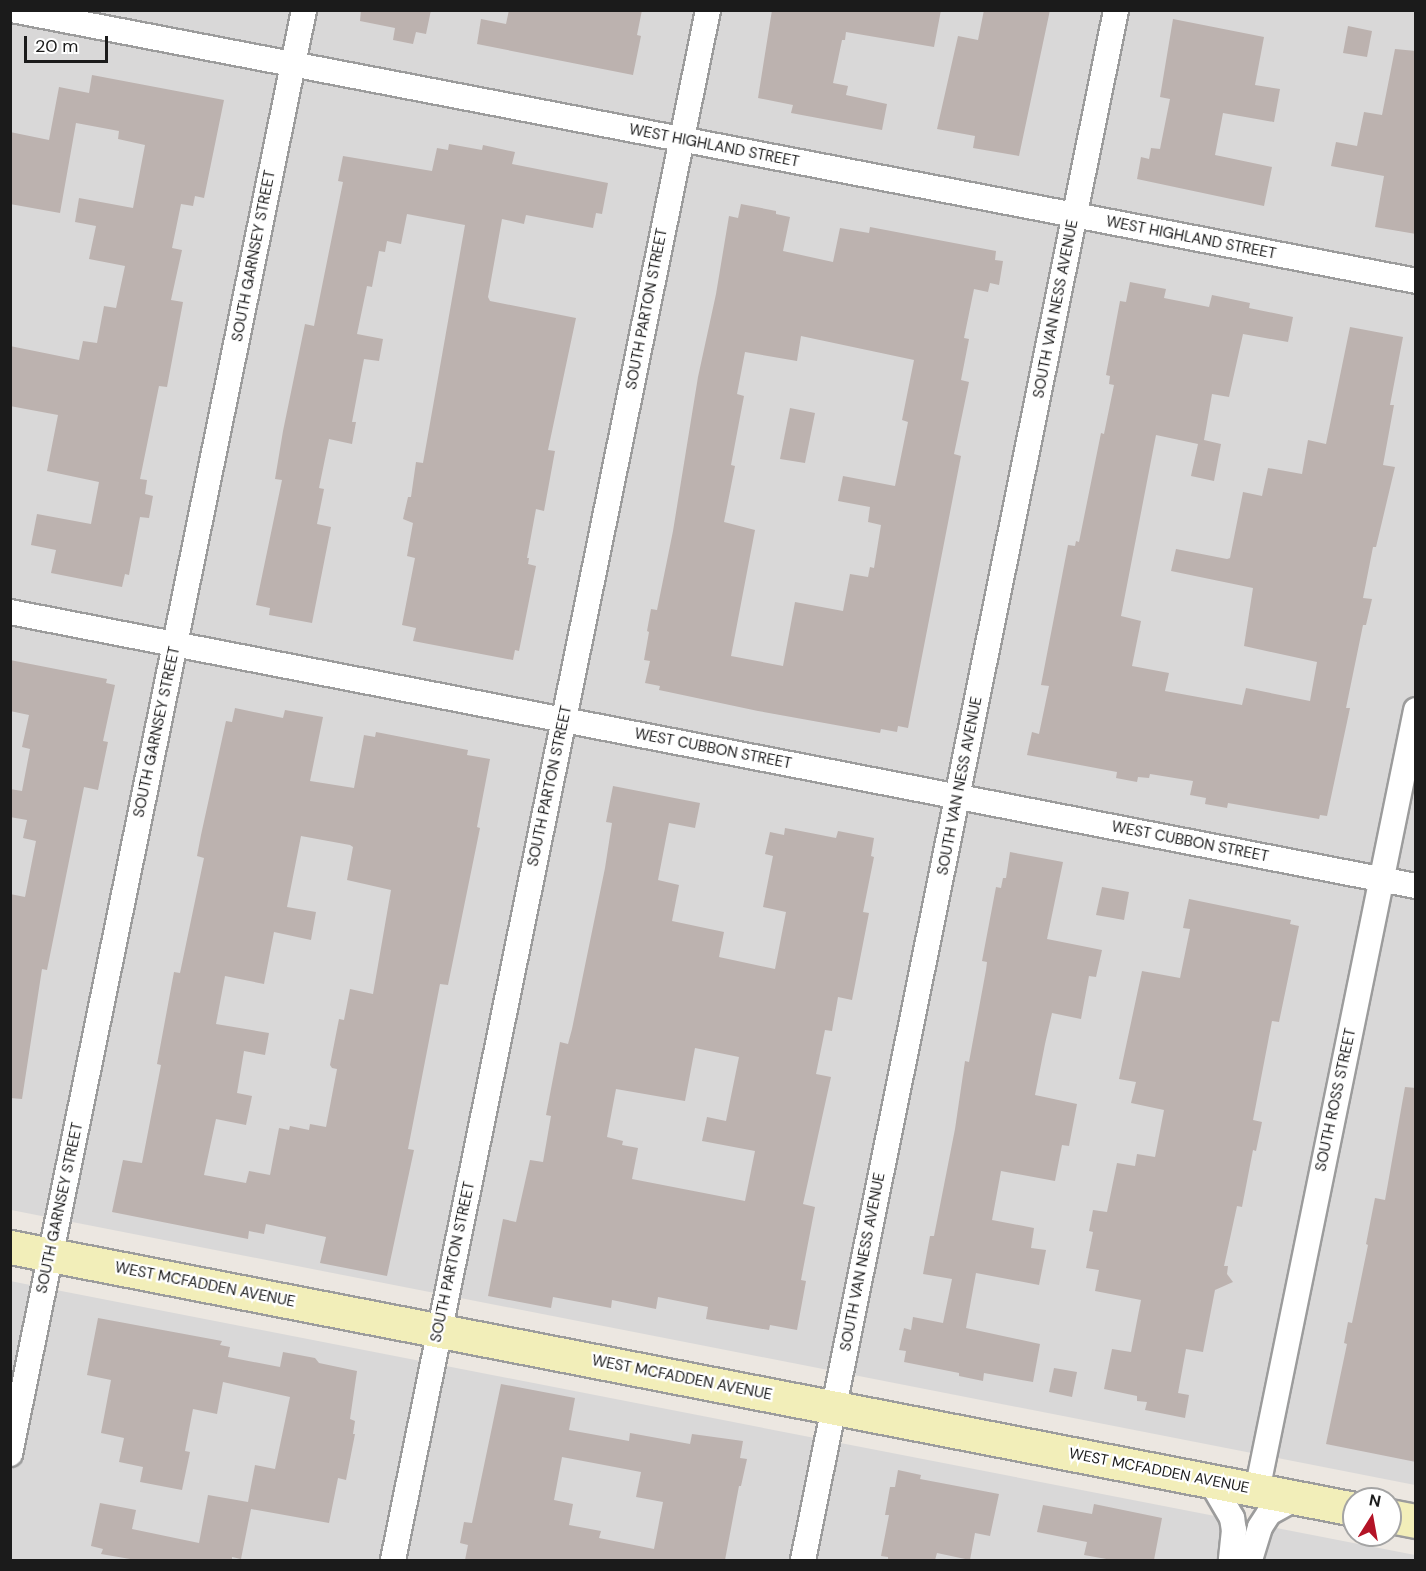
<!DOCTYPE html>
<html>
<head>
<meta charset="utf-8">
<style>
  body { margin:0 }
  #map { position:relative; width:1426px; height:1571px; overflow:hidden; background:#ece7e1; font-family:"DM Sans",sans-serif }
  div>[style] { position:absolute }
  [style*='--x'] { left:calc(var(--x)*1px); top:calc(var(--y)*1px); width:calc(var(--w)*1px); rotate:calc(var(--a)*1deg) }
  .residential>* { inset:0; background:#d9d8d8 }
  .building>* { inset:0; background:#bcb2af }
  .roads { filter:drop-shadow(2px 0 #9c9c9c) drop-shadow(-2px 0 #9c9c9c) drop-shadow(0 2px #9c9c9c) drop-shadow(0 -2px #9c9c9c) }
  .street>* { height:24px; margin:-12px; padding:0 12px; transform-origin:12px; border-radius:12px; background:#fff }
  .secondary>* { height:33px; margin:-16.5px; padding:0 16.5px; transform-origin:16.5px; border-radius:16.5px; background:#f2eeb9 }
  span { translate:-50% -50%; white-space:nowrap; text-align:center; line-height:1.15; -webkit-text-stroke:4.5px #fff; paint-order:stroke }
  .street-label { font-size:15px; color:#1b1b1b }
  .frame { position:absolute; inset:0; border:12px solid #1b1b1b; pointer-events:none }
  .north { position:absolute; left:1342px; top:1487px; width:60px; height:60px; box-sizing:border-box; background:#fff; border:2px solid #a4a4a4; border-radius:50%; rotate:11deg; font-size:16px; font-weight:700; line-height:24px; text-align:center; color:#1b1b1b }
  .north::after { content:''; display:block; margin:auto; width:21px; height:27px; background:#b31326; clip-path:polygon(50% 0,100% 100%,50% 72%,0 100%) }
  .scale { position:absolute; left:24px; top:36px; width:84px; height:27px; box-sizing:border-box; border:3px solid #1b1b1b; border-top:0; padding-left:8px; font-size:18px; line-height:21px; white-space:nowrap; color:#1b1b1b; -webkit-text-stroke:4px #fff; paint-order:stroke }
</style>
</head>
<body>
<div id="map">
  <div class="residential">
    <i style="clip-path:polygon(10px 11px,1415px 11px,1415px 1485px,11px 1210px)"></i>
    <i style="clip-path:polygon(10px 1281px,1415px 1555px,1415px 1560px,11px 1560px)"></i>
  </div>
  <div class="building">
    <i style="clip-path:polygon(361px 10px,431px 10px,426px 34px,416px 32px,413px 44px,393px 40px,395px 28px,360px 21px)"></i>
    <i style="clip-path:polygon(509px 10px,642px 10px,637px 35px,641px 36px,633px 75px,477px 44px,481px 19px,506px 24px)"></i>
    <i style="clip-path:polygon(772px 10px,941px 10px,934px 47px,846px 32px,845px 40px,842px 40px,833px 83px,848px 86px,846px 95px,887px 104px,882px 130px,791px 113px,793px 105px,758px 98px)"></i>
    <i style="clip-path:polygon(984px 10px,1050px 10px,1019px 156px,973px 148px,975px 136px,937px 129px,958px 36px,978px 40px)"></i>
    <i style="clip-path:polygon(1173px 19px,1264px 37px,1255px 85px,1280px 89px,1274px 122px,1223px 113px,1215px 155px,1272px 167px,1264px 206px,1137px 179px,1141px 157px,1149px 159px,1151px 148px,1160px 149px,1170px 99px,1160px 97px)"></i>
    <i style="clip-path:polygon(1348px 26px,1372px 31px,1367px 57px,1343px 53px)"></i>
    <i style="clip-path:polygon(1395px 49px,1416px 51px,1416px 234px,1375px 227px,1384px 176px,1331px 166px,1336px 142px,1357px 146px,1364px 112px,1382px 115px)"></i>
    <i style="clip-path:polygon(92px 75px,224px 100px,204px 198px,195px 196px,193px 206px,181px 204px,172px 248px,182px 250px,171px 300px,183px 302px,167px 387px,159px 386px,140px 479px,147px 480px,145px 494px,153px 496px,149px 518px,140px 517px,129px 575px,125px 574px,122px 587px,51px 573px,56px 550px,31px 545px,37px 514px,91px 524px,99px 482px,47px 471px,58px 415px,10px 406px,10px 346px,79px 360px,83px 341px,97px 343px,104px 306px,116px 308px,125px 266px,89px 259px,96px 226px,75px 222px,79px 198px,133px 208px,145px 145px,118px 139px,119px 131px,76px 123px,60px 213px,10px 204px,10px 132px,49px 140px,59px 87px,89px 93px)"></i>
    <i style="clip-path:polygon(449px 144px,482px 150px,483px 145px,515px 152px,512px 164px,608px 183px,602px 214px,596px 213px,593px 228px,526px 215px,524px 224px,502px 219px,488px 297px,490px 301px,576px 318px,548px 450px,555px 451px,544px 511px,536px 509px,527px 558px,529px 558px,528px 564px,536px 566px,519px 651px,515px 650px,513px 660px,413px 641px,416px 628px,402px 625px,415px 558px,407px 556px,413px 523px,403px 519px,408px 497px,411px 497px,416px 462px,423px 463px,465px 225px,407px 214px,401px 244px,387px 241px,385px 252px,379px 251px,372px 287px,367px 286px,357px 334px,383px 339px,379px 361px,364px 359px,352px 422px,356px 422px,352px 444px,329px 439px,319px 488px,324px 489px,317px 524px,331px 527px,312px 623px,269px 615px,270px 608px,256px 605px,282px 480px,275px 479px,283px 431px,305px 324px,314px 326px,343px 182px,338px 181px,343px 156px,432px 171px,437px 148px,448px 150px)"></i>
    <i style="clip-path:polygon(evenodd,741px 204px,776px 211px,776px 214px,790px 217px,783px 251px,833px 262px,840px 228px,869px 233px,870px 227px,996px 251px,995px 260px,1003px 261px,999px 285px,990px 283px,988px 292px,974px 289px,964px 338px,969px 339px,961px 380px,969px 382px,954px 454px,961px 456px,908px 728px,898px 726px,897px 732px,881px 729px,880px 733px,758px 711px,659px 690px,660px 686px,645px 683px,650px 661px,644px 660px,649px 632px,647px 631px,651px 609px,657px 610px,673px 531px,698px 377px,716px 294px,729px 216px,738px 218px,741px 204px,801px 336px,914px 360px,902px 420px,908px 422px,895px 486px,843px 476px,838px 501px,870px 507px,868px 522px,881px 525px,874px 568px,870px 567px,868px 577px,850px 574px,843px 611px,795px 602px,783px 666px,731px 656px,755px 530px,724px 522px,735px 466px,731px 465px,744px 396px,737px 394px,745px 352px,797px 361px,801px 336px)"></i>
    <i style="clip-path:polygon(1130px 282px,1166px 289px,1164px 298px,1209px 307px,1212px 295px,1250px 303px,1249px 308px,1293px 317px,1288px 342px,1243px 334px,1229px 397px,1212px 394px,1204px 440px,1221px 444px,1214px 481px,1191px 476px,1198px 444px,1156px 435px,1121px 616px,1141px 621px,1132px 666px,1169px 673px,1165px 691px,1242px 705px,1246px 688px,1310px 701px,1317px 662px,1244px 646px,1253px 588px,1171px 571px,1176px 549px,1227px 559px,1230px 558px,1243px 492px,1262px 496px,1268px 468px,1302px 474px,1308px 440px,1326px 444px,1350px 327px,1403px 337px,1390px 405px,1394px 405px,1383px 465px,1395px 467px,1376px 547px,1373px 547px,1363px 598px,1372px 599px,1366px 625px,1363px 625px,1346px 708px,1350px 708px,1327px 816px,1320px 815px,1319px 819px,1228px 803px,1227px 808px,1205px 804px,1206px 798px,1190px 795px,1193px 781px,1150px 774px,1149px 778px,1138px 777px,1137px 782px,1116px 778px,1117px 772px,1027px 755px,1032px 732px,1039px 734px,1049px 686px,1041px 685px,1068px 545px,1075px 546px,1076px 541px,1079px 542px,1101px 433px,1104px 434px,1114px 385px,1109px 384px,1110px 376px,1106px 375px,1120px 301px,1126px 302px)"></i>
    <i style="clip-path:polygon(790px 408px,815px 413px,805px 463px,780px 459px)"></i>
    <i style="clip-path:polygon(10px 660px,107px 679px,106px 683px,115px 685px,103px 741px,108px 742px,98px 790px,84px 787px,47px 970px,42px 969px,22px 1099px,10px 1098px,10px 894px,25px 897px,36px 841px,23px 838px,27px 820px,10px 817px,10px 789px,22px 791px,30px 749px,22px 747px,29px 715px,10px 711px)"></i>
    <i style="clip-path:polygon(evenodd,235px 708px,283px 718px,285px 710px,323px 717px,310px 781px,354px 788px,364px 735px,375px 737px,376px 732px,468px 750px,467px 755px,490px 759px,477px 827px,480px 828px,448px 985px,440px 984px,408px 1149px,414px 1150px,387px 1276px,320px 1263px,326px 1237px,266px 1224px,264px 1234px,249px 1231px,248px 1239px,112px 1212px,123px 1160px,142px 1163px,161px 1065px,157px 1064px,174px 972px,180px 973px,204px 858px,197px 856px,201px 835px,226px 721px,232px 722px,235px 708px,301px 836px,350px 845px,353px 847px,347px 880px,391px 890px,373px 994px,350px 989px,344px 1020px,339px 1019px,330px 1065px,332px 1068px,337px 1069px,326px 1127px,310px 1124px,309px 1130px,290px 1126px,289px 1130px,279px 1128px,270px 1175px,249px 1171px,246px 1183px,204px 1175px,216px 1119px,246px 1125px,252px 1096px,237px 1093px,244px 1051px,265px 1055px,269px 1033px,216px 1024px,225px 976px,264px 984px,274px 932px,311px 940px,316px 912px,287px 907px,301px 836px)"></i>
    <i style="clip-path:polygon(evenodd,613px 786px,700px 803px,695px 828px,669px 823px,658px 880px,679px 885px,672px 921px,724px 932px,719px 957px,775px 969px,786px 912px,763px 907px,773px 856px,765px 854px,770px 832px,784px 835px,785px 828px,836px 838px,838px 831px,874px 838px,871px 856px,874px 857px,863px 912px,869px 913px,852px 1000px,838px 997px,832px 1031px,825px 1030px,816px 1074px,831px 1077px,803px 1204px,815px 1207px,801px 1280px,806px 1281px,797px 1330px,770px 1325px,769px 1330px,706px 1319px,708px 1307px,658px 1297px,656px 1309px,612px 1300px,611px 1308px,553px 1297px,551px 1308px,488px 1296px,503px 1219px,516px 1222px,530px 1160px,543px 1162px,551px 1116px,546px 1115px,560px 1042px,568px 1044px,572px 1029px,605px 868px,612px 823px,606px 822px,613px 786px,695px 1048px,739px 1057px,726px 1121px,707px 1117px,702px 1141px,755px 1151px,745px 1201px,632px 1179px,638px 1148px,622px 1145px,623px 1141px,607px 1137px,616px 1089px,685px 1101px,695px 1048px)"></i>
    <i style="clip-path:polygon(1010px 852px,1063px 862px,1047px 939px,1102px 950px,1096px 977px,1089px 976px,1081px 1019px,1052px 1013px,1045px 1044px,1035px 1095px,1077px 1104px,1069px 1146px,1062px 1145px,1055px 1181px,1001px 1171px,992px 1220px,1034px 1228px,1031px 1248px,1046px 1250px,1039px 1285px,976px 1273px,966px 1328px,1040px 1344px,1033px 1382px,984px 1373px,983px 1381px,959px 1376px,959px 1373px,904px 1362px,906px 1351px,899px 1350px,904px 1328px,911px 1330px,913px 1317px,943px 1323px,952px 1279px,923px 1274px,930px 1236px,934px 1236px,955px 1129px,965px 1061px,969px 1062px,986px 970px,987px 962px,982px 961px,996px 887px,1001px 888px,1003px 878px,1006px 878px)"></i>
    <i style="clip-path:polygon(1102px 887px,1129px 892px,1124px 920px,1096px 915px)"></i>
    <i style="clip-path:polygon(1189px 899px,1291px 920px,1290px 924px,1299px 926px,1279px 1022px,1272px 1021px,1253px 1120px,1262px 1122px,1256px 1151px,1253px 1150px,1242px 1207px,1237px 1206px,1224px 1266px,1228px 1266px,1227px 1274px,1233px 1282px,1215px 1290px,1203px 1352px,1186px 1349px,1178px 1393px,1189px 1395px,1185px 1418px,1145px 1410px,1147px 1402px,1137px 1401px,1137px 1396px,1104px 1389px,1112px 1349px,1131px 1352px,1141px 1300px,1095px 1291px,1099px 1270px,1086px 1268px,1093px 1232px,1089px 1231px,1093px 1210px,1107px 1212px,1117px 1163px,1135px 1166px,1137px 1154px,1155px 1157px,1164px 1110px,1131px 1103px,1136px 1082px,1119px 1079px,1142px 971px,1180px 978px,1190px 929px,1183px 928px)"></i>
    <i style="clip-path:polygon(1405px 1087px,1416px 1088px,1416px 1462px,1326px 1444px,1347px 1344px,1344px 1343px,1348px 1322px,1352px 1323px,1368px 1245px,1366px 1244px,1375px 1198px,1385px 1200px)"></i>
    <i style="clip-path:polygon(98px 1318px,222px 1341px,220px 1345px,230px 1347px,228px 1357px,280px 1367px,283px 1352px,315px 1358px,319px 1363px,357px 1371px,350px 1419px,355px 1421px,353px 1434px,355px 1434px,346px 1480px,338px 1478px,329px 1523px,251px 1509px,241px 1559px,232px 1557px,232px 1560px,136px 1560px,101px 1554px,103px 1549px,91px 1546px,100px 1503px,136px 1510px,132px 1529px,199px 1543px,208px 1495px,248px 1502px,255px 1465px,275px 1469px,290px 1397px,223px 1382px,217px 1414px,193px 1409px,185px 1451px,190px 1452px,182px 1490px,140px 1482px,143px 1467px,119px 1462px,124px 1438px,101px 1433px,111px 1380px,87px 1375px)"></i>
    <i style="clip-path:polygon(1054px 1368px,1077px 1372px,1072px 1397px,1049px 1392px)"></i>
    <i style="clip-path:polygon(evenodd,501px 1384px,575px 1398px,569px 1430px,629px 1441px,630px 1433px,690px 1444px,692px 1434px,743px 1441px,740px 1458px,747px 1459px,741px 1486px,739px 1486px,725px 1560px,465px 1560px,468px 1545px,460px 1543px,464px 1522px,472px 1523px,501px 1384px,562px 1457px,641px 1472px,636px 1497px,663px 1502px,654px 1549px,599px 1538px,601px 1531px,569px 1525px,573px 1504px,554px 1500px,562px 1457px)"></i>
    <i style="clip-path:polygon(898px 1470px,921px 1475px,920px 1479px,999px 1494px,990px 1536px,975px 1533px,970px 1560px,937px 1553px,935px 1560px,888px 1560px,888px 1557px,881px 1556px,889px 1515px,885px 1515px,890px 1487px,895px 1487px)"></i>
    <i style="clip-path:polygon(1094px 1504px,1162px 1518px,1154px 1560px,1112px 1560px,1084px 1555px,1087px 1542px,1037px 1532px,1043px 1505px,1092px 1514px)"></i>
  </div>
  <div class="roads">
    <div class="street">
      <i style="--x:12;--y:10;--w:1430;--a:10.92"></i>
      <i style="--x:10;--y:612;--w:1432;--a:11.03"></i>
      <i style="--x:10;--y:1454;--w:1474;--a:-78.49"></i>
      <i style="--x:1211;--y:1482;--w:42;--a:59.7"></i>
      <i style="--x:1232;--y:1518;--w:12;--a:81"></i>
      <i style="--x:1234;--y:1530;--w:30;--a:96"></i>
      <i style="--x:1257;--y:1491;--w:797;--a:-78.49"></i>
      <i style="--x:393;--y:1560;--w:1582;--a:-78.51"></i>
      <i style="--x:803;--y:1560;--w:1581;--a:-78.58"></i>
      <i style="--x:1250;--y:1560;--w:34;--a:-73"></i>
      <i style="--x:1260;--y:1527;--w:17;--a:-57"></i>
      <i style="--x:1269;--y:1513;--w:31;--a:-29"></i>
    </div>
    <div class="secondary">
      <i style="--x:10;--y:1247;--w:1369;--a:11.03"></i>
      <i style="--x:1390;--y:1516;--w:26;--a:11"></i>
    </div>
  </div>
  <div class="street-label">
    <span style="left:714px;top:146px;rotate:11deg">WEST HIGHLAND STREET</span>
    <span style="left:1191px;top:238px;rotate:11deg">WEST HIGHLAND STREET</span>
    <span style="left:254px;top:256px;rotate:-79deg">SOUTH GARNSEY STREET</span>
    <span style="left:647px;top:309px;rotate:-79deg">SOUTH PARTON STREET</span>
    <span style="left:1056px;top:309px;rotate:-79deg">SOUTH VAN NESS AVENUE</span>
    <span style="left:157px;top:732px;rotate:-78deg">SOUTH GARNSEY STREET</span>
    <span style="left:713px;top:749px;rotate:11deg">WEST CUBBON STREET</span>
    <span style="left:550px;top:786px;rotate:-78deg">SOUTH PARTON STREET</span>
    <span style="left:960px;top:786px;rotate:-79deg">SOUTH VAN NESS AVENUE</span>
    <span style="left:1190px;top:842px;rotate:11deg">WEST CUBBON STREET</span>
    <span style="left:1336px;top:1100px;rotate:-78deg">SOUTH ROSS STREET</span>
    <span style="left:60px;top:1208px;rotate:-78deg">SOUTH GARNSEY STREET</span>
    <span style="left:453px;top:1262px;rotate:-78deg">SOUTH PARTON STREET</span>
    <span style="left:863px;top:1262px;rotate:-79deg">SOUTH VAN NESS AVENUE</span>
    <span style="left:205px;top:1285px;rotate:11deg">WEST MCFADDEN AVENUE</span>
    <span style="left:682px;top:1378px;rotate:11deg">WEST MCFADDEN AVENUE</span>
    <span style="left:1159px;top:1471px;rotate:11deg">WEST MCFADDEN AVENUE</span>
  </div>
  <div class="frame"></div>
  <div class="north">N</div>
  <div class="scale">20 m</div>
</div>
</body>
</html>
